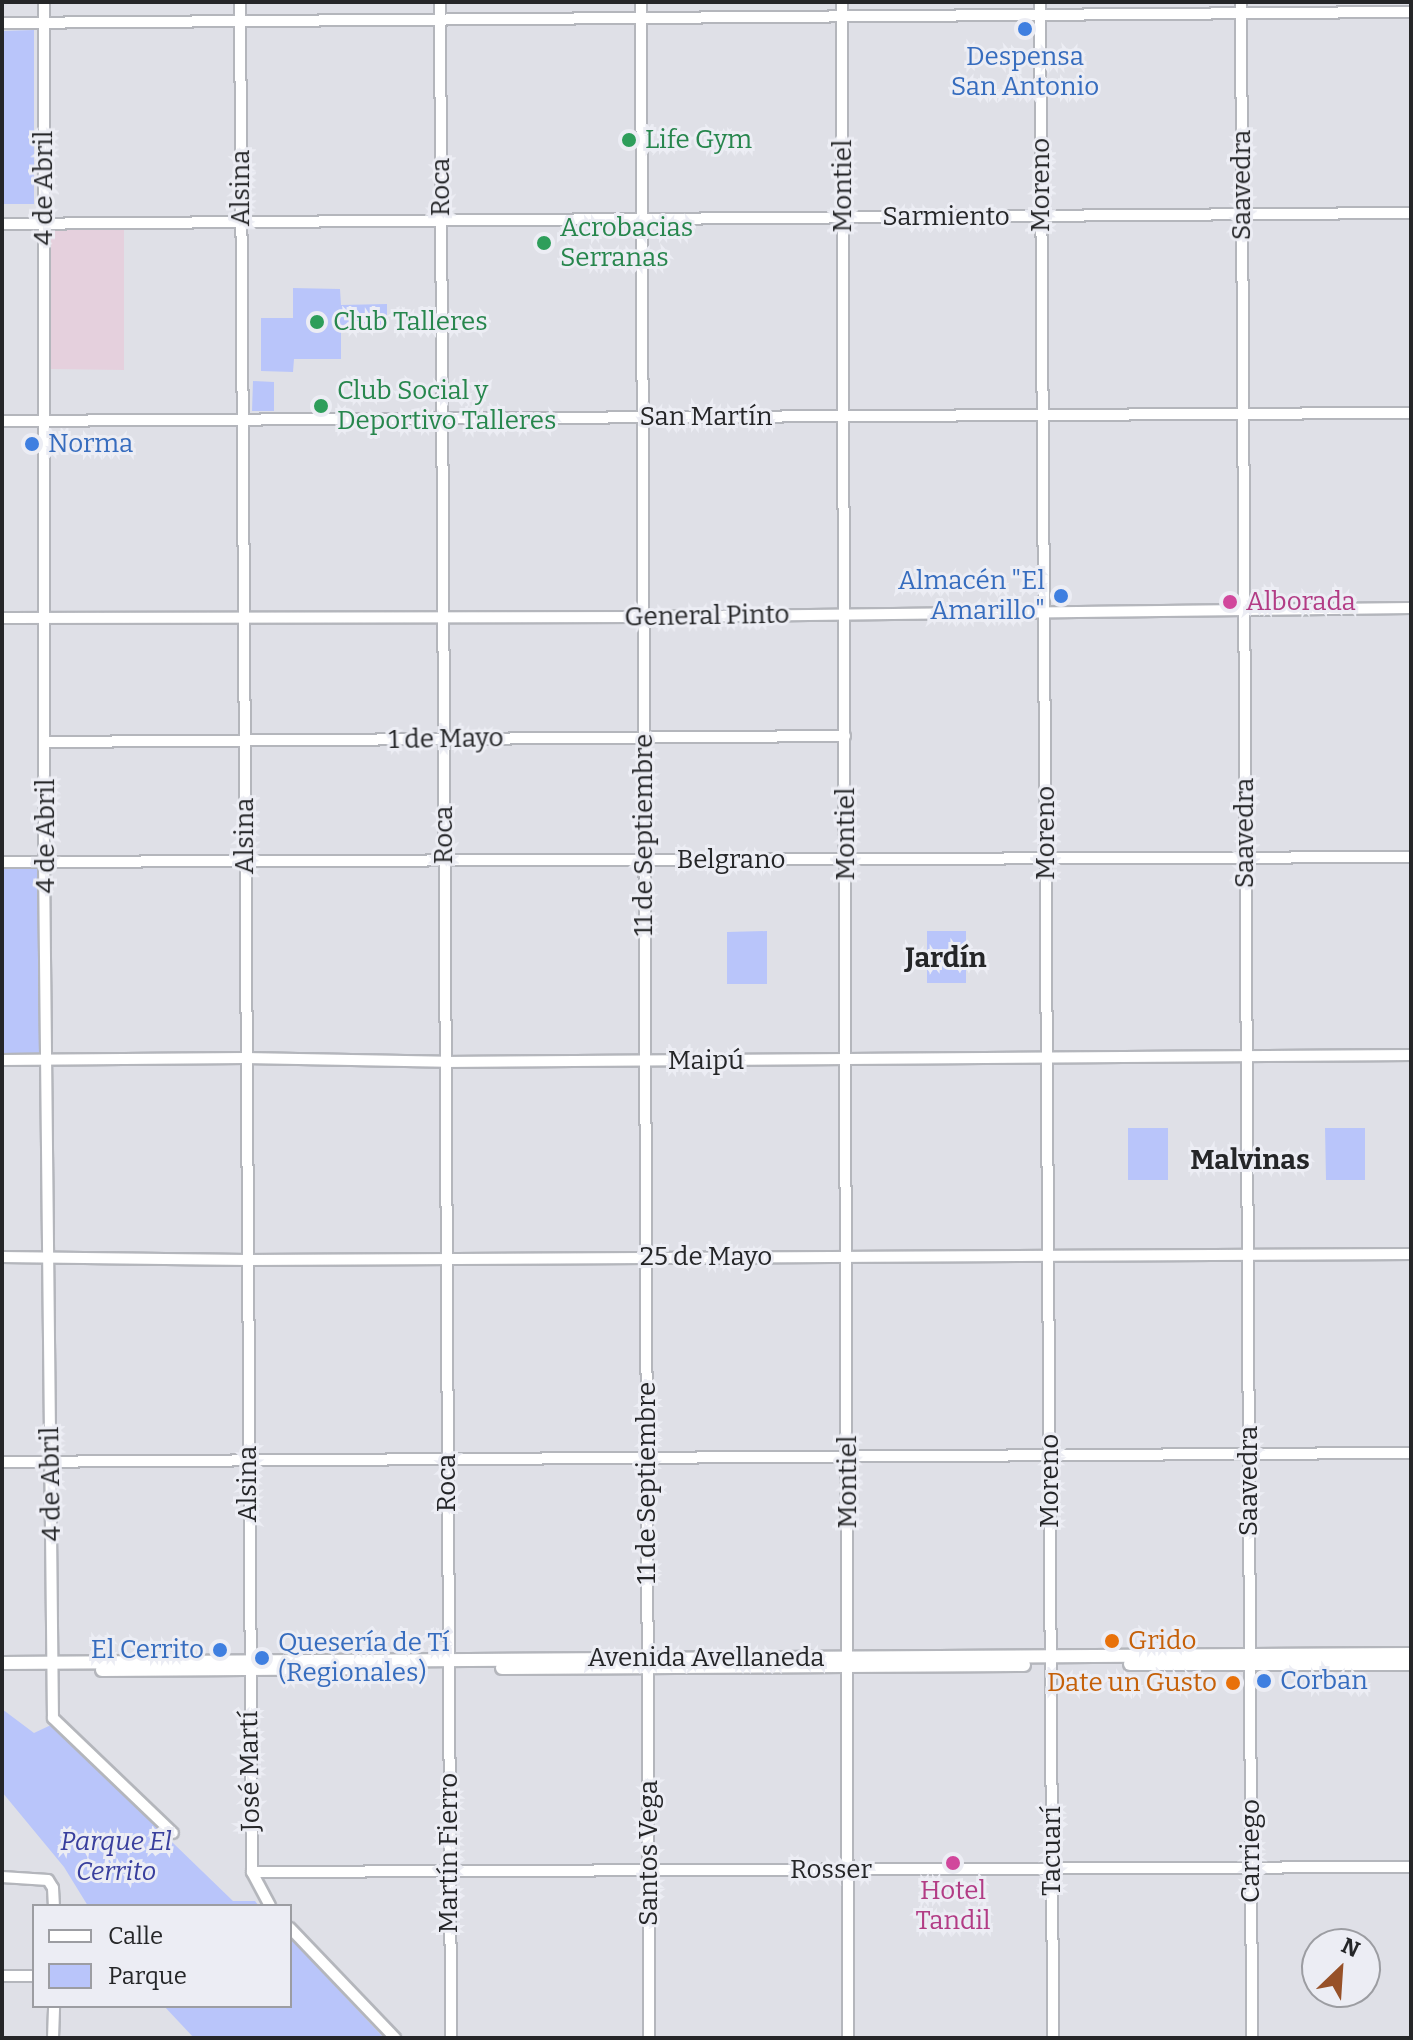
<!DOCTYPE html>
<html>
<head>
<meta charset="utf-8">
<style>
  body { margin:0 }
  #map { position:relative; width:1413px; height:2040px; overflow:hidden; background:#dfe0e7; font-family:Bitter,serif }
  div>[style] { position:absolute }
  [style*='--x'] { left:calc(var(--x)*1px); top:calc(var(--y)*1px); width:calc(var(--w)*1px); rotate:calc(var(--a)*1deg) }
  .education>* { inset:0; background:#e5d0dd }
  .green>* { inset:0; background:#b9c5fa }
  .roads { filter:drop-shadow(2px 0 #b4b6bc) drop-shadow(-2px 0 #b4b6bc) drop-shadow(0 2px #b4b6bc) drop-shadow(0 -2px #b4b6bc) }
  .minor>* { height:10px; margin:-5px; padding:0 5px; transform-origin:5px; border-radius:5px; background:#fff }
  .major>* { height:12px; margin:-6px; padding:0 6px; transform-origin:6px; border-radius:6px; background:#fff }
  .dots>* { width:22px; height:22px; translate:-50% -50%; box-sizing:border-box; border:4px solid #ecedf4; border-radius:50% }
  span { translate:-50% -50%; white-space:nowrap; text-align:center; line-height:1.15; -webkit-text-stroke:6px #ecedf4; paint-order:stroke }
  .shop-label { font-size:26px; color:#366cbe }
  .left { translate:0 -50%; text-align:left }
  .right { translate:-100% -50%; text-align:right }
  .leisure-label { font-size:26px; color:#27864d }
  .street-label { font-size:26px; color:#252628 }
  .hotel-label { font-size:26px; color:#b23c85 }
  .food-label { font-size:26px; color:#c56008 }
  .park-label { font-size:26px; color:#393f9d; font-style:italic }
  .neighbourhood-label { font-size:28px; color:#252628; font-weight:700 }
  .frame { position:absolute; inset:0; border:4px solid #252628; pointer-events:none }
  .legend { position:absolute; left:32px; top:1904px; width:260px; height:104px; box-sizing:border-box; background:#ecedf4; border:2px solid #9c9da2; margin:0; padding:10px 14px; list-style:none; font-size:24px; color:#252628 }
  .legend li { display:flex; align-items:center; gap:16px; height:40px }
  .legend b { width:40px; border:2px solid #9c9da2 }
  .north { position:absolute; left:1301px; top:1928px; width:80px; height:80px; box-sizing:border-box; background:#ecedf4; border:2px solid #9c9da2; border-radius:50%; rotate:25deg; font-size:22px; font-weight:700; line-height:32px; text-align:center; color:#252628 }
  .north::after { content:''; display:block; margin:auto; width:28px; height:36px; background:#975128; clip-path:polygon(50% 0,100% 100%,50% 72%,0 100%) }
</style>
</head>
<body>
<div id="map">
  <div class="education">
    <i style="clip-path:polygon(51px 226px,124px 227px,124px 370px,50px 369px)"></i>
  </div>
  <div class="green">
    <i style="clip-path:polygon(34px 30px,34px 204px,2px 204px,2px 31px)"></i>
    <i style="clip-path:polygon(293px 288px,340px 289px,341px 305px,387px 304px,387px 326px,341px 327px,341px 359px,294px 359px,293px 372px,261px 371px,261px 318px,293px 318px)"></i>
    <i style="clip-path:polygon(253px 381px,274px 382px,274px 411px,252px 411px)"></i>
    <i style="clip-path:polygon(2px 867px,39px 867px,41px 1057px,2px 1056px)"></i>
    <i style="clip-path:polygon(767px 931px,767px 984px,727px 984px,727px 932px)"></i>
    <i style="clip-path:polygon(927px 931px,966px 931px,966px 983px,927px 983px)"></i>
    <i style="clip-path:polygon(1128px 1128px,1168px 1128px,1168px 1180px,1128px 1180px)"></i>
    <i style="clip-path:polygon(1325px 1128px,1365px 1128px,1365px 1180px,1326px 1180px)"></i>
    <i style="clip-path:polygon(2px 1709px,34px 1733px,51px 1725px,233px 1901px,255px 1901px,259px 1906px,88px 1906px,64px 1867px,2px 1792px)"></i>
    <i style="clip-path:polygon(290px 1938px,384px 2038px,194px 2038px,164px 2006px,290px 2006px)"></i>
  </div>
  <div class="roads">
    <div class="minor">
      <i style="--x:44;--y:2;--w:860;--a:90"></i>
      <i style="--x:44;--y:862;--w:856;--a:89.4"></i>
      <i style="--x:53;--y:1718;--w:166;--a:43.8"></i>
      <i style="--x:240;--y:2;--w:1870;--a:89.63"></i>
      <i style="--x:252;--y:1872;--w:38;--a:62"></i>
      <i style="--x:440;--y:2;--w:2036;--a:89.69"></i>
      <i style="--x:641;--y:2;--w:2036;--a:89.77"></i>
      <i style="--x:842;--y:2;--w:2036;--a:89.83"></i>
      <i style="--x:1040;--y:2;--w:2036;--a:89.63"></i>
      <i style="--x:1241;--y:2;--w:2036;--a:89.69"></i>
      <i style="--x:2;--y:23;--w:1409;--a:-0.45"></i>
      <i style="--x:2;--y:224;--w:1409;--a:-0.45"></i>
      <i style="--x:2;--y:421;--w:1409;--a:-0.33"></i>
      <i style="--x:2;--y:618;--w:640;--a:-0.09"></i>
      <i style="--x:642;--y:617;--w:769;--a:-0.67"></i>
      <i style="--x:46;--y:742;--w:799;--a:-0.43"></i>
      <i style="--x:2;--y:862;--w:1409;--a:-0.2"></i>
      <i style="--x:2;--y:1060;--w:243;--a:-0.5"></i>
      <i style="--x:245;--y:1058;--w:200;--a:1.1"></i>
      <i style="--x:445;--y:1062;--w:966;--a:-0.42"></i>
      <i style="--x:2;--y:1257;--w:245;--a:0.7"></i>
      <i style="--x:247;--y:1260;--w:1164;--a:-0.3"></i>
      <i style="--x:2;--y:1462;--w:1409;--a:-0.37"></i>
      <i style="--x:252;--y:1872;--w:1159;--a:-0.25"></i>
      <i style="--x:2;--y:1877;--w:46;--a:3.7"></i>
      <i style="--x:48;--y:1880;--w:9;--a:58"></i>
      <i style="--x:53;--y:1888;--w:18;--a:87"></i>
      <i style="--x:290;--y:1928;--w:152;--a:46.3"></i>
      <i style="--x:2;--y:1976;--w:32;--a:0"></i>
      <i style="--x:53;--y:2038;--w:32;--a:-88"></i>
    </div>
    <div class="major">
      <i style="--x:2;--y:1663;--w:1409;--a:-0.37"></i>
      <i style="--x:1130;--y:1664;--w:281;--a:0"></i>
      <i style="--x:502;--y:1668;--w:522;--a:-0.33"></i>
      <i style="--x:102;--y:1670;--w:286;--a:-0.4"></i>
    </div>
  </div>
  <div class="dots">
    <i style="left:1025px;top:29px;background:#3f7fe0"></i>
    <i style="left:629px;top:140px;background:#2e9e5b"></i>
    <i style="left:544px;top:243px;background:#2e9e5b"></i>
    <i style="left:317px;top:322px;background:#2e9e5b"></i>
    <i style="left:321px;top:406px;background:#2e9e5b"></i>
    <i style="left:32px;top:444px;background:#3f7fe0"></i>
    <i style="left:1061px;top:596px;background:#3f7fe0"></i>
    <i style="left:1230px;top:602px;background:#d1479c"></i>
    <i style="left:1112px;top:1641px;background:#e8710a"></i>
    <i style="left:220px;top:1650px;background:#3f7fe0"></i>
    <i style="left:262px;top:1658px;background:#3f7fe0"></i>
    <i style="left:1264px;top:1681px;background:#3f7fe0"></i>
    <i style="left:1233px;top:1683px;background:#e8710a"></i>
    <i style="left:953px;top:1863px;background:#d1479c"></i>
  </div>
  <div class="shop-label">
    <span style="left:1025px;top:72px">Despensa<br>San Antonio</span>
    <span class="left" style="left:48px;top:444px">Norma</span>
    <span class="right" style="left:1045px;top:596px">Almacén "El<br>Amarillo"</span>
    <span class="left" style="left:278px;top:1658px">Quesería de Tí<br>(Regionales)</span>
    <span class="right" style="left:204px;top:1650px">El Cerrito</span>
    <span class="left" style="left:1280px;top:1681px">Corban</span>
  </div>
  <div class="leisure-label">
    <span class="left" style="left:645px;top:140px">Life Gym</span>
    <span class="left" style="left:560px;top:243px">Acrobacias<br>Serranas</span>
    <span class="left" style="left:333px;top:322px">Club Talleres</span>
    <span class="left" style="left:337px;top:406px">Club Social y<br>Deportivo Talleres</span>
  </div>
  <div class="street-label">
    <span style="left:1041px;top:185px;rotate:-90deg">Moreno</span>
    <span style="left:1242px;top:185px;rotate:-90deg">Saavedra</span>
    <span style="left:843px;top:186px;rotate:-90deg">Montiel</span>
    <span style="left:441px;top:187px;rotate:-90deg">Roca</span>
    <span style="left:44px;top:188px;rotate:-90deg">4 de Abril</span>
    <span style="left:241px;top:188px;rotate:-90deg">Alsina</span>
    <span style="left:946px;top:217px">Sarmiento</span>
    <span style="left:706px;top:417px">San Martín</span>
    <span style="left:707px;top:616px;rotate:-1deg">General Pinto</span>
    <span style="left:446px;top:739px;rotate:-1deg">1 de Mayo</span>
    <span style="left:1046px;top:833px;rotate:-90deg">Moreno</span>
    <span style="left:1245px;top:833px;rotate:-90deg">Saavedra</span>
    <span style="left:846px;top:834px;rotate:-90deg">Montiel</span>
    <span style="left:444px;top:835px;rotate:-90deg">Roca</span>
    <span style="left:644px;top:835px;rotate:-90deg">11 de Septiembre</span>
    <span style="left:46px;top:836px;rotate:-90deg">4 de Abril</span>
    <span style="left:245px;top:836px;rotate:-90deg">Alsina</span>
    <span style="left:731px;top:860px">Belgrano</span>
    <span style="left:706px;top:1061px">Maipú</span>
    <span style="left:706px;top:1257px">25 de Mayo</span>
    <span style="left:1050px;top:1481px;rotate:-90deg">Moreno</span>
    <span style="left:1249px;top:1481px;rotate:-90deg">Saavedra</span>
    <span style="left:848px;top:1482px;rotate:-90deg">Montiel</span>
    <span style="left:447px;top:1483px;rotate:-90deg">Roca</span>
    <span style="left:647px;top:1483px;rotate:-90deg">11 de Septiembre</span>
    <span style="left:51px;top:1484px;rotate:-91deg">4 de Abril</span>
    <span style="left:248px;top:1484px;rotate:-90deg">Alsina</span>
    <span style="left:706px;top:1658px">Avenida Avellaneda</span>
    <span style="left:250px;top:1771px;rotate:-91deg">José Martí</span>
    <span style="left:1052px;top:1851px;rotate:-90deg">Tacuarí</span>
    <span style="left:1251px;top:1851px;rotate:-90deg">Carriego</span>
    <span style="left:449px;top:1853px;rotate:-90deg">Martín Fierro</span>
    <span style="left:649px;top:1853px;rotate:-90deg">Santos Vega</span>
    <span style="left:831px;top:1870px">Rosser</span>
  </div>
  <div class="hotel-label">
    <span class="left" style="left:1246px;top:602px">Alborada</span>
    <span style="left:953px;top:1906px">Hotel<br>Tandil</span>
  </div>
  <div class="food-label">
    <span class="left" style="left:1128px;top:1641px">Grido</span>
    <span class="right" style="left:1217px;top:1683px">Date un Gusto</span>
  </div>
  <div class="park-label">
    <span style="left:116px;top:1857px">Parque El<br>Cerrito</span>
  </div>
  <div class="neighbourhood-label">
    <span style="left:946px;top:958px">Jardín</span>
    <span style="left:1250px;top:1160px">Malvinas</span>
  </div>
  <div class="frame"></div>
  <ul class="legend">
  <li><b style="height:10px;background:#fff"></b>Calle</li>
  <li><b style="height:22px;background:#b9c5fa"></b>Parque</li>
  </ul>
  <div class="north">N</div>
</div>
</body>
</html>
